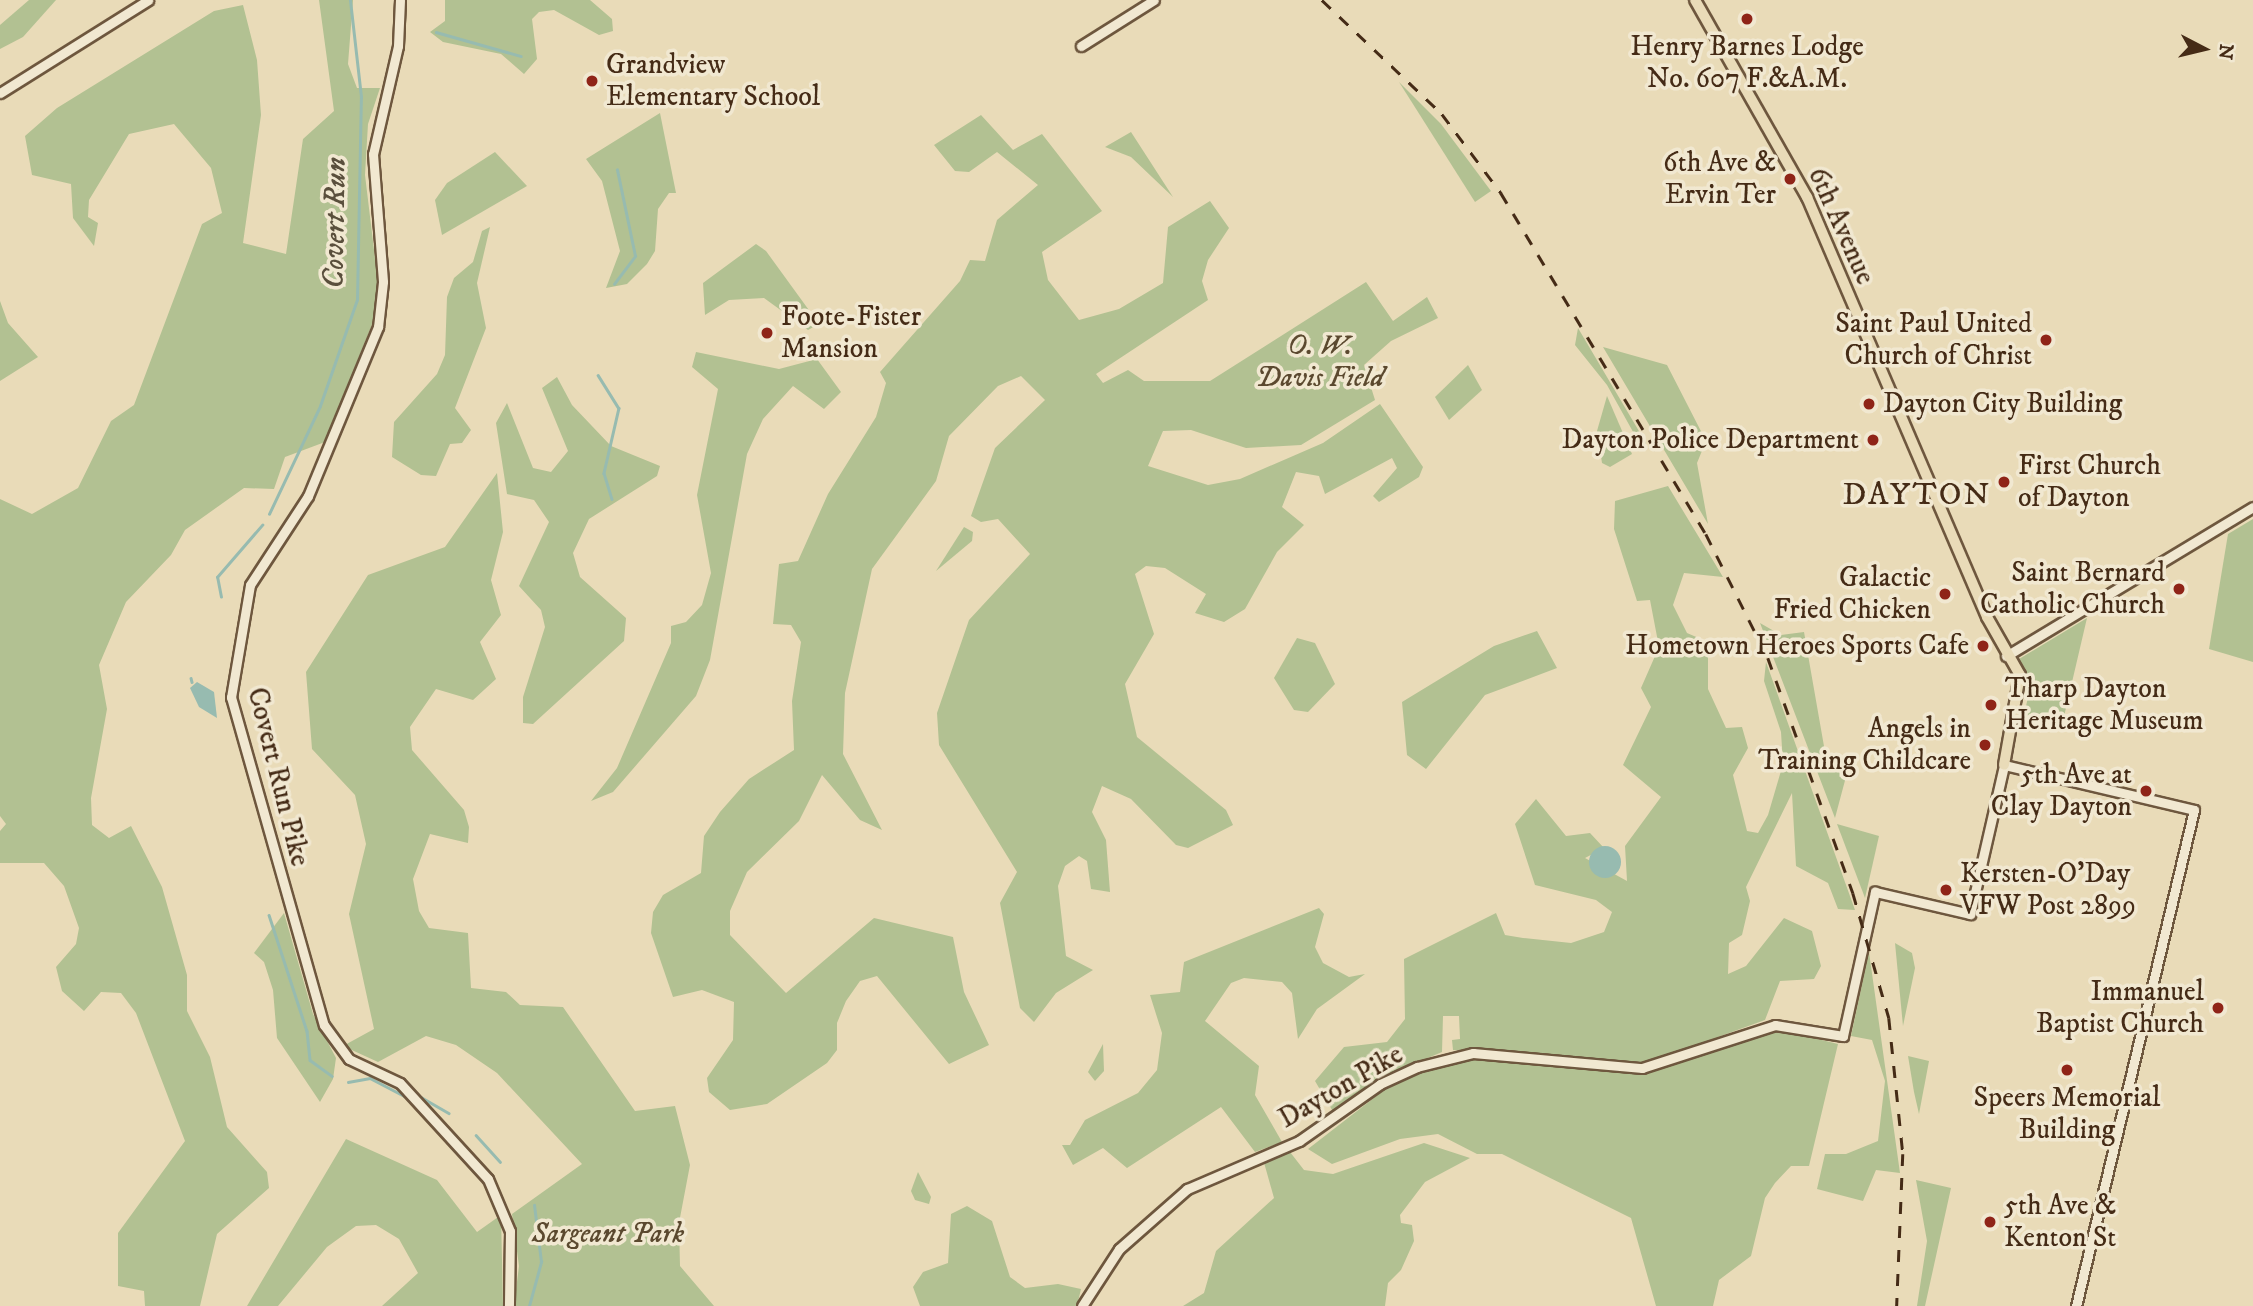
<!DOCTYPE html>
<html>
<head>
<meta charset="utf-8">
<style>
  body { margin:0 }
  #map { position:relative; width:2253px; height:1306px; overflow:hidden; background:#e9dbb8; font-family:"IM FELL DW Pica",serif }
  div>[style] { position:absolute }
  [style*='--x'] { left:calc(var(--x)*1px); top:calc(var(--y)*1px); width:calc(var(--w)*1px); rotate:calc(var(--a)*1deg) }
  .green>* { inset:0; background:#b2c192 }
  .water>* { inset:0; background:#97bbb0 }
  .round { border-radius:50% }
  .stream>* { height:2.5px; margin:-1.25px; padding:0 1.25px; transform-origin:1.25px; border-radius:1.25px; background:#97bbb0 }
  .roads { filter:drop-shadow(2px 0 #6e573e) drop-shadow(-2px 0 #6e573e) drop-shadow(0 2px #6e573e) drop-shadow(0 -2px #6e573e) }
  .minor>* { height:9px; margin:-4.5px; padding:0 4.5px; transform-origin:4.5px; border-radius:4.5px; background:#f1e8d1 }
  .major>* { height:10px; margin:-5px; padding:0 5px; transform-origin:5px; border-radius:5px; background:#e9dbb8 }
  .rail>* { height:2.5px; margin-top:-1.25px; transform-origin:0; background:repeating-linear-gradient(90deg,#452b16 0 12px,transparent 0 24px) }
  .dots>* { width:19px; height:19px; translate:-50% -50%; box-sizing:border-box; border:4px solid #f1e8d1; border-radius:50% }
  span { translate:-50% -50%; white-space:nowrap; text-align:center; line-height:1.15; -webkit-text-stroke:7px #f1e8d1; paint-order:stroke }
  .poi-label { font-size:28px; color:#452b16 }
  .left { translate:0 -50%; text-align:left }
  .right { translate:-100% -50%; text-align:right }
  .street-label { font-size:28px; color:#452b16 }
  .park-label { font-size:28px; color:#5b492f; font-style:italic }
  .water-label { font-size:30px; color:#5a4f3c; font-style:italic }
  .quarter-label { font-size:32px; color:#452b16; letter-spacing:2px }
  .north { position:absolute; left:2169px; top:14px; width:70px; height:70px; -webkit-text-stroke:5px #f1e8d1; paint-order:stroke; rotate:97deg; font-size:19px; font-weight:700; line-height:28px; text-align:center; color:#452b16 }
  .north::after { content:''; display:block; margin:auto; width:24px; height:32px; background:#452b16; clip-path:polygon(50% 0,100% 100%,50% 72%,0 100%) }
</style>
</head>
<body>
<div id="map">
  <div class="green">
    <i style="clip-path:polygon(29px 0,56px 0,23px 37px,0 49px,0 25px)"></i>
    <i style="clip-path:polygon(319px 0,353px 0,348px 64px,357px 88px,380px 88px,368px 124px,365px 175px,378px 283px,373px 322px,325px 442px,285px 457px,274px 489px,244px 488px,185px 530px,171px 555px,126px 602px,99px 665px,107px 709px,91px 798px,92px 825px,109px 838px,131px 826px,162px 887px,187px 975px,187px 1011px,210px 1057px,227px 1127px,267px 1172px,269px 1188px,217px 1234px,200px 1306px,145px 1306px,144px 1291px,118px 1286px,118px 1233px,185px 1141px,136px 1013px,121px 993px,101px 992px,84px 1011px,62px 991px,56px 967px,76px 944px,79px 928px,64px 886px,44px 863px,0 863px,0 831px,6px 824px,0 816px,0 499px,32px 514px,78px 488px,111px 421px,134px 405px,202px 224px,222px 213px,211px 168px,174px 124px,129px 134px,89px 200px,88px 217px,98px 223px,94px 246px,73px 218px,71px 184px,32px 175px,25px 136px,57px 108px,214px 11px,243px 5px,257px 60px,261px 115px,243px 243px,286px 254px,303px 139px,334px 111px)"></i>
    <i style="clip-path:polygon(445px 0,590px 0,612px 19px,613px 31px,599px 35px,554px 10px,539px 12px,532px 19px,537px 59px,524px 74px,501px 54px,443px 42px,430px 32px,445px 21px)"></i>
    <i style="clip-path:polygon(1399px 82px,1441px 124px,1491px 191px,1475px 202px)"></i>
    <i style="clip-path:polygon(660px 113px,676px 193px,669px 193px,658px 209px,655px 251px,647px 264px,627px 284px,606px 288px,620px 251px,602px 181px,586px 159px)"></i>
    <i style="clip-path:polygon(981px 115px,1013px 150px,1042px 134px,1102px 211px,1042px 252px,1048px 280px,1079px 320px,1119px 309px,1163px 283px,1168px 227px,1210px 201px,1229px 228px,1208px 260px,1202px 281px,1208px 300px,1096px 374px,1103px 383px,1128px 370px,1144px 381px,1210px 381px,1366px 282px,1393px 321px,1427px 297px,1438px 318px,1391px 341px,1364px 365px,1375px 400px,1301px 445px,1246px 448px,1191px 430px,1163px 431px,1148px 466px,1208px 485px,1240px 479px,1323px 443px,1380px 404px,1423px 467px,1419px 477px,1379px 502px,1373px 496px,1397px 468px,1392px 458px,1325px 494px,1319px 476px,1296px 472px,1282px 507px,1304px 525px,1277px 552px,1245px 609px,1224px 622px,1195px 613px,1206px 594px,1165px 568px,1146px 566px,1135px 574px,1154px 634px,1125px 684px,1137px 737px,1226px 810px,1233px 825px,1188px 848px,1176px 845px,1131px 799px,1102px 786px,1092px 812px,1106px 840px,1110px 892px,1091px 889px,1087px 861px,1079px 856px,1065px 866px,1058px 886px,1066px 956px,1093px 970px,1056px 993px,1034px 1022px,1020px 1008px,1000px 903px,1017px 872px,939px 745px,937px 713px,969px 620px,1030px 554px,998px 519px,981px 522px,971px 516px,995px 448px,1045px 400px,1021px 376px,998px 386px,949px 436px,936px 481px,872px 569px,845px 693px,843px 754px,882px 830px,860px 820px,822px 775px,799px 821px,747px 872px,730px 911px,730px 935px,786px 993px,874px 918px,953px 937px,964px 992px,989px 1045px,949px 1064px,877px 976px,860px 981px,846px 1001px,837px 1023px,837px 1050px,827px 1063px,767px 1104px,730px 1110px,709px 1092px,707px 1078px,733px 1040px,734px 1002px,702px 990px,673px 997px,651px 933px,653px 912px,663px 895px,701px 873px,704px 836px,720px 812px,749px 779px,794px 750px,792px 701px,801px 642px,791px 625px,773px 624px,779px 564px,798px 561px,828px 494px,876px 417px,886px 383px,880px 372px,960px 281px,970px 260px,985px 261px,997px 220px,1038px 185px,997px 152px,969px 172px,955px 171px,934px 145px)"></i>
    <i style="clip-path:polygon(1131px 132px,1173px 197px,1131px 157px,1105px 147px)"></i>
    <i style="clip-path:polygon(495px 152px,527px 186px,442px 235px,435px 200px,447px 183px)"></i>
    <i style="clip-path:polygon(490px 227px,477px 283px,486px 328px,455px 408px,471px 430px,462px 443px,450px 444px,436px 476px,421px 475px,392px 457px,394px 422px,437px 374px,445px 355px,447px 297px,454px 278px,473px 262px,482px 231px)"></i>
    <i style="clip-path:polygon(756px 244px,766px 251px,819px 324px,808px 330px,764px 298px,729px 300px,705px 315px,703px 283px)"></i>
    <i style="clip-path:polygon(0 301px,8px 323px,38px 357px,0 381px)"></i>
    <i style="clip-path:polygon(1578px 328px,1646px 443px,1642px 448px,1607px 385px,1575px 345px)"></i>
    <i style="clip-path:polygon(1603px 347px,1667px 365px,1706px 441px,1697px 463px,1708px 524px)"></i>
    <i style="clip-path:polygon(696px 352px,779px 369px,817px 359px,841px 392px,824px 409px,793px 386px,763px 419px,747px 454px,710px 660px,696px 696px,613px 792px,591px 801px,617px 768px,671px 643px,671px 626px,686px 622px,702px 605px,711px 573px,697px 495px,718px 389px,692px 367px)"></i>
    <i style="clip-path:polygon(1468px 365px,1482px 390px,1449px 420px,1435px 397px)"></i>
    <i style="clip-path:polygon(557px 377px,572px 405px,611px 446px,660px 466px,657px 476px,589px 519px,573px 553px,580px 577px,626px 618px,624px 641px,533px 724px,523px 723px,523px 697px,545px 627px,541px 610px,519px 586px,549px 522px,534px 500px,507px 494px,496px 423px,507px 403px,533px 468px,551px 472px,568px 451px,542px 388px)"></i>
    <i style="clip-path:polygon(1607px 396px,1632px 454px,1610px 467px,1602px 463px,1597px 431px)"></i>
    <i style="clip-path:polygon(497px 473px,503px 532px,491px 580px,501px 615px,480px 642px,496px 679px,473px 700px,436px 689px,410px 727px,412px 750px,464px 810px,469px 827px,468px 843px,430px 834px,413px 879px,419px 911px,429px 928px,468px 933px,471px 988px,506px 992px,520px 1005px,563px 1007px,635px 1111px,675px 1106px,690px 1165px,679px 1223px,680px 1266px,714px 1306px,514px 1306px,519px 1266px,512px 1214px,582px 1164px,497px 1073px,456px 1045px,426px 1036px,378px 1062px,343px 1046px,374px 1029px,349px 914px,366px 844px,355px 795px,312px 749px,306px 672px,368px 575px,445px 547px)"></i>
    <i style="clip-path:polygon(1668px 486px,1723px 577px,1684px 573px,1673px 605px,1687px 633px,1708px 642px,1708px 689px,1726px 728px,1742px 727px,1748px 748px,1733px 775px,1747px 831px,1758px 833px,1768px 815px,1783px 764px,1781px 732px,1764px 681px,1766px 662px,1855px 910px,1838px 909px,1828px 883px,1796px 866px,1792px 793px,1746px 887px,1750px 901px,1742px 935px,1729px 943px,1728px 974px,1746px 966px,1784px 918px,1812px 931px,1821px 966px,1814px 979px,1780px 981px,1765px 1020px,1646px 1063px,1453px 1050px,1452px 1040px,1460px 1039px,1459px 1016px,1443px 1016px,1442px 1052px,1390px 1074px,1335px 1115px,1315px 1081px,1344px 1047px,1387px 1042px,1405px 1019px,1404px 959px,1496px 913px,1505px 935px,1523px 938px,1571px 943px,1604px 932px,1612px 912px,1596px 900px,1535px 885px,1515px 824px,1536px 799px,1566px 836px,1590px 833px,1604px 848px,1585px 858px,1627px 881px,1625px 846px,1661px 797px,1623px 765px,1651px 707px,1641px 688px,1659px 647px,1650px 600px,1637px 601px,1614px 529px,1615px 501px)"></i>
    <i style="clip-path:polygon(2253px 519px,2253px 662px,2209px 649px,2228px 534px)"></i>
    <i style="clip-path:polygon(964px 527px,973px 532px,972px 541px,936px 571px)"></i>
    <i style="clip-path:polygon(2087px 618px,2062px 725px,2024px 715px,2031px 684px,2019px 659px)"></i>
    <i style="clip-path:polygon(1760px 623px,1781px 635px,1804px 632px,1828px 769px,1851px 758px,1835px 818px)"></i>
    <i style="clip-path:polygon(1537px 631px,1557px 668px,1485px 695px,1426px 769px,1407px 755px,1402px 702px,1494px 646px)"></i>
    <i style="clip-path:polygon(1297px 638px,1315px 643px,1335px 684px,1308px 712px,1294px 710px,1274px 678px)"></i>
    <i style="clip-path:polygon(1837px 824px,1879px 836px,1865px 898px)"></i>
    <i style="clip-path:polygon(1319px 908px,1324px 914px,1315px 947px,1323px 963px,1349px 977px,1365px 974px,1317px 1009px,1298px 1039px,1292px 993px,1282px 982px,1244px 978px,1231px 983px,1205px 1021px,1259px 1066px,1255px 1095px,1282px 1142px,1255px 1152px,1221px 1107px,1127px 1168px,1103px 1148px,1073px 1165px,1062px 1145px,1070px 1145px,1085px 1120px,1138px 1093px,1157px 1070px,1162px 1033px,1150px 995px,1180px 992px,1184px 962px)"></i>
    <i style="clip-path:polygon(284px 913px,313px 1014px,336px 1058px,333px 1079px,320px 1102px,277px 1038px,273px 990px,264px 962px,254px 953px)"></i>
    <i style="clip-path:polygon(1895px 943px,1912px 953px,1915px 968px,1903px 1026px)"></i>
    <i style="clip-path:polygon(1869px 952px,1900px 1173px,1876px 1170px,1863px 1201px,1817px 1189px,1825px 1154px,1846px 1154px,1878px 1141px,1885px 1081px,1872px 1040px,1851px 1036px)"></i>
    <i style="clip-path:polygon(1781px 1030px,1838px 1044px,1809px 1166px,1791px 1166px,1775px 1183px,1765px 1198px,1751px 1256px,1719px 1280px,1713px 1306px,1656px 1306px,1631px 1218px,1502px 1154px,1477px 1154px,1438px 1134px,1400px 1139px,1332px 1164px,1308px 1149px,1397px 1080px,1464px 1059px,1640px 1074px)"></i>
    <i style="clip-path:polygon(1103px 1044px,1104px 1071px,1095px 1081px,1088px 1072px)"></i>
    <i style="clip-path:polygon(1908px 1056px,1929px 1061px,1919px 1114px,1914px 1092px)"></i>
    <i style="clip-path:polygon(346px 1139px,437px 1180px,477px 1232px,501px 1215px,503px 1306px,382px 1306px,418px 1273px,399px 1239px,376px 1225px,356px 1226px,327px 1247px,278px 1306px,247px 1306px)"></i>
    <i style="clip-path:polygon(1424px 1143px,1470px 1158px,1425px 1182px,1400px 1215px,1401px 1223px,1412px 1225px,1414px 1241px,1401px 1270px,1388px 1283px,1385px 1306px,1183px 1306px,1204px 1293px,1216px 1251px,1274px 1198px,1263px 1159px,1290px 1152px,1304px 1170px,1333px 1174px)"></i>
    <i style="clip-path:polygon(918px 1172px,931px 1197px,929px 1204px,915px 1200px,911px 1191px)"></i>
    <i style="clip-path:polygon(1916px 1180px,1951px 1188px,1925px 1306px,1917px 1306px,1927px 1241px)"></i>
    <i style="clip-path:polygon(967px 1206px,992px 1221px,1010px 1277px,1025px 1288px,1058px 1284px,1081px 1289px,1077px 1306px,920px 1306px,913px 1287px,923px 1272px,948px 1263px,951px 1214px)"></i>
  </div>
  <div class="water">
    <i style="clip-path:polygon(197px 682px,214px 692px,217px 718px,199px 707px,190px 688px)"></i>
    <i class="round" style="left:1589px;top:846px;width:32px;height:32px"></i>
  </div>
  <div class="stream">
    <i style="--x:436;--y:32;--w:88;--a:15.8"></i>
    <i style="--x:614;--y:284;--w:35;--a:-53"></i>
    <i style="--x:635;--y:256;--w:88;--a:-101.8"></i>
    <i style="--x:598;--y:375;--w:39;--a:58"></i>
    <i style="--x:619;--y:408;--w:67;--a:103"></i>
    <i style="--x:604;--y:473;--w:27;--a:73"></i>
    <i style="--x:269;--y:514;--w:119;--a:-64.7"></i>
    <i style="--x:320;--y:406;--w:112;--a:-70.8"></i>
    <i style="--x:357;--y:300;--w:203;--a:-88.9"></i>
    <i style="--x:361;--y:97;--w:98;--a:-96.5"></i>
    <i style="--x:221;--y:597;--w:20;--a:-101"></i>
    <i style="--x:217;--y:577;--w:69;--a:-49.1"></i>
    <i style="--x:191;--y:678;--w:4;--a:76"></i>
    <i style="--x:269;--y:915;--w:122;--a:71.9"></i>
    <i style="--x:307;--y:1031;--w:29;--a:84"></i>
    <i style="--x:310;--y:1060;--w:27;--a:36"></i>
    <i style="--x:348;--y:1082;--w:22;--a:-10"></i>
    <i style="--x:370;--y:1078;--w:47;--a:27.6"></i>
    <i style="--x:421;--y:1097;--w:32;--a:30"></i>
    <i style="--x:476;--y:1135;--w:36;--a:48"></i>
    <i style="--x:529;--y:1306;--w:46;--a:-74.7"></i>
    <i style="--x:541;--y:1262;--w:57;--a:-97"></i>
  </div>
  <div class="roads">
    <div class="minor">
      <i style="--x:400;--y:0;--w:46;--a:92.5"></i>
      <i style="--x:398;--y:46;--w:111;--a:103"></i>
      <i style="--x:373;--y:154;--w:128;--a:85.5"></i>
      <i style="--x:383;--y:282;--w:45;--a:96.3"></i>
      <i style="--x:378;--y:327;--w:183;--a:112.5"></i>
      <i style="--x:308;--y:496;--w:106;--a:123.1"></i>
      <i style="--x:250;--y:585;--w:114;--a:99.6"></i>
      <i style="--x:231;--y:697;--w:341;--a:74.2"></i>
      <i style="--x:324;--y:1025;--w:42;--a:53.7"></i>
      <i style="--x:349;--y:1059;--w:56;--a:25.2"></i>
      <i style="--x:400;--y:1083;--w:130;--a:47.5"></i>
      <i style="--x:488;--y:1179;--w:56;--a:67.1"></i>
      <i style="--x:510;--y:1231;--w:75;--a:90.8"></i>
      <i style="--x:1081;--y:46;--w:86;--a:-32.2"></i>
      <i style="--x:0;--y:93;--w:175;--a:-32.1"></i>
      <i style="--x:2006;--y:656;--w:288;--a:-31.1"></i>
      <i style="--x:1082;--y:1306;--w:68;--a:-57"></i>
      <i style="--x:1119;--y:1249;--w:91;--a:-41.4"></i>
      <i style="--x:1187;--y:1189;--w:122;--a:-23.2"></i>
      <i style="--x:1299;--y:1141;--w:99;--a:-35.1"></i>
      <i style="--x:1380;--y:1084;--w:41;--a:-24.7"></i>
      <i style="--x:1417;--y:1067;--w:58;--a:-14"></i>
      <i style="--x:1473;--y:1053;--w:170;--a:5.1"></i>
      <i style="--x:1642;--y:1068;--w:140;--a:-17.9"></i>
      <i style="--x:1775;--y:1025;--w:69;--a:9.2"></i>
      <i style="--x:1843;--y:1036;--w:148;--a:-77.5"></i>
      <i style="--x:1875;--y:892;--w:98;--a:13"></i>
      <i style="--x:1970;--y:914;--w:153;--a:-77.1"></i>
      <i style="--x:2004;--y:765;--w:195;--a:13.3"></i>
      <i style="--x:2194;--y:810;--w:510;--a:103.38"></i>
    </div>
    <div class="major">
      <i style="--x:1695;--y:0;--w:227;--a:60.4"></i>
      <i style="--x:1807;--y:197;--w:457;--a:66.8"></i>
      <i style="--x:1987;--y:617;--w:67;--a:60.4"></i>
      <i style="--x:2020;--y:675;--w:91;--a:100.1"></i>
    </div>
  </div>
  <div class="rail">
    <i style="--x:1322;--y:0;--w:166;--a:43.5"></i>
    <i style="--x:1442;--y:114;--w:99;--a:53.2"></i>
    <i style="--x:1501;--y:193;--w:398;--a:59"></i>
    <i style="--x:1706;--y:534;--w:139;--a:63.4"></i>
    <i style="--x:1768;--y:658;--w:250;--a:70.1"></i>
    <i style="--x:1853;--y:893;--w:130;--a:73.9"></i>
    <i style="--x:1889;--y:1018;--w:137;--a:84.1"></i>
    <i style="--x:1903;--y:1154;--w:152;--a:92.3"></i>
  </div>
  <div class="dots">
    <i style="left:1747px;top:19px;background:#8f2418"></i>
    <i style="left:592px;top:81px;background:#8f2418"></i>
    <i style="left:1790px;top:179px;background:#8f2418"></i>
    <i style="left:767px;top:333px;background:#8f2418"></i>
    <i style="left:2046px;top:340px;background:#8f2418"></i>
    <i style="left:1869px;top:404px;background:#8f2418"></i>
    <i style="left:1873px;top:440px;background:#8f2418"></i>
    <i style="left:2004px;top:482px;background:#8f2418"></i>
    <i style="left:2179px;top:589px;background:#8f2418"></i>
    <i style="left:1945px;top:594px;background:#8f2418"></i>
    <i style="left:1983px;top:646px;background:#8f2418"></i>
    <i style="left:1991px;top:705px;background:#8f2418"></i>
    <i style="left:1985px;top:745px;background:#8f2418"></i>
    <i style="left:2146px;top:791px;background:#8f2418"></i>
    <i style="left:1946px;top:890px;background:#8f2418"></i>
    <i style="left:2218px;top:1008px;background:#8f2418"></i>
    <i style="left:2067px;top:1070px;background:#8f2418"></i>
    <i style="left:1990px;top:1222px;background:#8f2418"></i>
  </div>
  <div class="poi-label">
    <span style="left:1747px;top:63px">Henry Barnes Lodge<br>No. 607 F.&amp;A.M.</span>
    <span class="left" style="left:606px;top:81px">Grandview<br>Elementary School</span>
    <span class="right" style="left:1776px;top:179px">6th Ave &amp;<br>Ervin Ter</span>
    <span class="left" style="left:781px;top:333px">Foote-Fister<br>Mansion</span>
    <span class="right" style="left:2032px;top:340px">Saint Paul United<br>Church of Christ</span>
    <span class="left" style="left:1883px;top:404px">Dayton City Building</span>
    <span class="right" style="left:1859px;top:440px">Dayton Police Department</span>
    <span class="left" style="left:2018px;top:482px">First Church<br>of Dayton</span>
    <span class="right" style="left:2165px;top:589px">Saint Bernard<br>Catholic Church</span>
    <span class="right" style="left:1931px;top:594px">Galactic<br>Fried Chicken</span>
    <span class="right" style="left:1969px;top:646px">Hometown Heroes Sports Cafe</span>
    <span class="left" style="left:2005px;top:705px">Tharp Dayton<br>Heritage Museum</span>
    <span class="right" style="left:1971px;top:745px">Angels in<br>Training Childcare</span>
    <span class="right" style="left:2132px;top:791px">5th Ave at<br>Clay Dayton</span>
    <span class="left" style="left:1960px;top:890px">Kersten-O’Day<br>VFW Post 2899</span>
    <span class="right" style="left:2204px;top:1008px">Immanuel<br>Baptist Church</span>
    <span style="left:2067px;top:1114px">Speers Memorial<br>Building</span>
    <span class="left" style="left:2004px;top:1222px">5th Ave &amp;<br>Kenton St</span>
  </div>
  <div class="street-label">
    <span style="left:1841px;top:226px;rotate:66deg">6th Avenue</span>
    <span style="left:278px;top:777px;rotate:76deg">Covert Run Pike</span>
    <span style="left:1341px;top:1087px;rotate:-30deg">Dayton Pike</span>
  </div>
  <div class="park-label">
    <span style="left:1320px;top:362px">O. W.<br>Davis Field</span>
    <span style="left:608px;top:1234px">Sargeant Park</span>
  </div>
  <div class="water-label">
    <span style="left:336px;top:223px;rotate:-89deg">Covert Run</span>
  </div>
  <div class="quarter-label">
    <span style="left:1917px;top:495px">DAYTON</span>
  </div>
  <div class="north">N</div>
</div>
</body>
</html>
